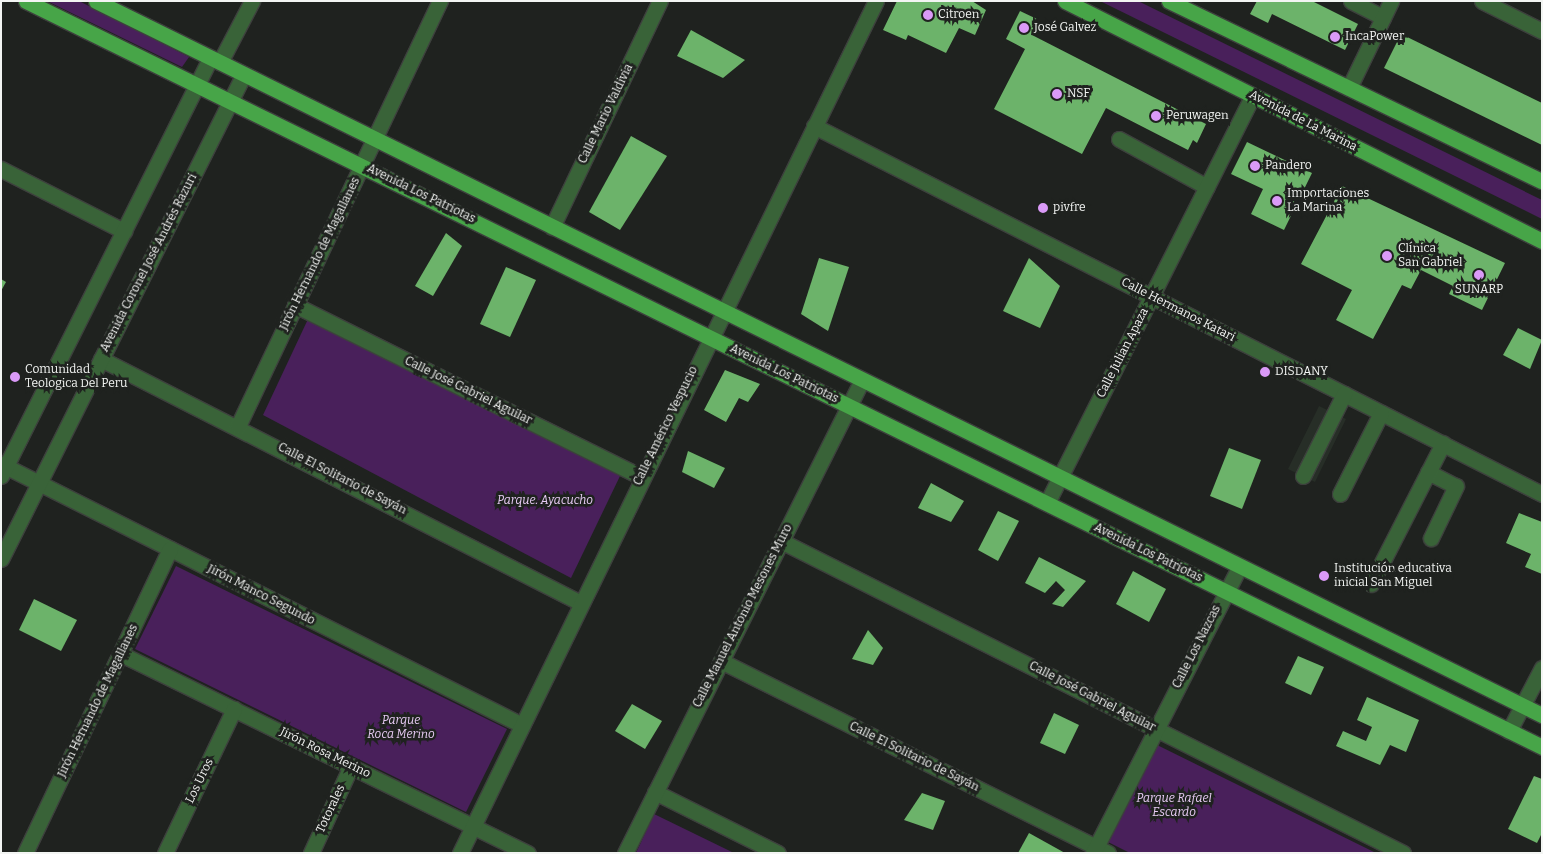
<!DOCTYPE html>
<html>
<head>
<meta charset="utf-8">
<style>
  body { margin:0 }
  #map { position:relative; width:1543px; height:854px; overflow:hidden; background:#1f221f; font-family:Bitter,serif }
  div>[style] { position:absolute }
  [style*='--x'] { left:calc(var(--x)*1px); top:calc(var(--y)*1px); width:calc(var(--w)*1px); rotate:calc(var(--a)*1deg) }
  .built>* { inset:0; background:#272e27 }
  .green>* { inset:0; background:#49205b }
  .building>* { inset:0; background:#6cb36a }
  .roads { filter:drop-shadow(1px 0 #3d403d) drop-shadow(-1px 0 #3d403d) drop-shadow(0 1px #3d403d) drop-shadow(0 -1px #3d403d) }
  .minor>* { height:15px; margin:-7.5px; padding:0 7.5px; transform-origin:7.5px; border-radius:7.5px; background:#396338 }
  .major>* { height:15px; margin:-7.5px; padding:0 7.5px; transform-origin:7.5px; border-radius:7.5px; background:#47a548 }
  .dots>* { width:14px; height:14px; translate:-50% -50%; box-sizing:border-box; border:2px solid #1f221f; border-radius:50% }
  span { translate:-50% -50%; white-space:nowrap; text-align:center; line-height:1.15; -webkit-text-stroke:5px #1f221f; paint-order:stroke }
  .poi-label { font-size:12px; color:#f3f5f3 }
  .left { translate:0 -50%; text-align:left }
  .street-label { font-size:12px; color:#f3f5f3 }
  .park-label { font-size:12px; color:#e8ccf5; font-style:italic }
  .frame { position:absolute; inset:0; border:2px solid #f3f5f3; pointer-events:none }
</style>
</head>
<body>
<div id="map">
  <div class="built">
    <i style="clip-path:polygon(1319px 406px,1346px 419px,1315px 482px,1288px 469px)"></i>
  </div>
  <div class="green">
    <i style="clip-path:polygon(47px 1px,79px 1px,189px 57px,182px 67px)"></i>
    <i style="clip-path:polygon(1100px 1px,1138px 1px,1542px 200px,1542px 219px)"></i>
    <i style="clip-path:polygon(309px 317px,620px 476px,571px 578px,263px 415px)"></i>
    <i style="clip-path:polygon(176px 566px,507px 729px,466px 812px,135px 649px)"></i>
    <i style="clip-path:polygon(1153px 743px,1376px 853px,1130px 853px,1104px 840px)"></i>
    <i style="clip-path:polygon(654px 814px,734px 853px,636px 853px)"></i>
  </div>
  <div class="building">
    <i style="clip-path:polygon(897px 1px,972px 1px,986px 10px,975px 35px,959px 28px,946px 53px,908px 35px,906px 40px,883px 30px)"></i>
    <i style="clip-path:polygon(1257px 1px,1312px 1px,1358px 24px,1345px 50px,1272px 14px,1268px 23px,1250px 14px)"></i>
    <i style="clip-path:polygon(1020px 11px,1039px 20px,1032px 35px,1206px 124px,1197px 143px,1193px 140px,1188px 150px,1106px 108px,1082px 154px,994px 109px,1025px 49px,1006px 39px)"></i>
    <i style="clip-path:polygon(691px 30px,745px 60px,723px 78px,677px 56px)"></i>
    <i style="clip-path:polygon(1401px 34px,1542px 103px,1542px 145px,1384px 68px)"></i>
    <i style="clip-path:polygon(631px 136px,667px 156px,620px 230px,589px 212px)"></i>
    <i style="clip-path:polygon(1247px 142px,1312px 173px,1284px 230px,1251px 214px,1263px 189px,1231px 174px)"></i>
    <i style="clip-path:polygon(1342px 186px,1505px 263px,1482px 310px,1449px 294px,1453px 286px,1421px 270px,1411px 289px,1402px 285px,1373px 339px,1336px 320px,1352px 290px,1301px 264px)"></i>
    <i style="clip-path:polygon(446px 233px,462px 246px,433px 296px,415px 286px)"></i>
    <i style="clip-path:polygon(819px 258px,849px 267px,828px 331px,801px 314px)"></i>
    <i style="clip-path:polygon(1029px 258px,1060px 286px,1040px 328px,1003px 311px)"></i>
    <i style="clip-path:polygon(506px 267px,536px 280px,510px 337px,480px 324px)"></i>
    <i style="clip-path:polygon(1px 279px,6px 282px,1px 291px)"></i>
    <i style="clip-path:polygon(1518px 328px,1542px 340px,1530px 369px,1503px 355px)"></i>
    <i style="clip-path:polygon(725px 370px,760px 384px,748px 402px,739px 398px,726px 422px,704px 410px)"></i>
    <i style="clip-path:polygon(1229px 448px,1261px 460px,1242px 509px,1210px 496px)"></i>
    <i style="clip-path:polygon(688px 451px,725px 468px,714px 488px,682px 472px)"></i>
    <i style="clip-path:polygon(931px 483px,964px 501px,951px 522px,918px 508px)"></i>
    <i style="clip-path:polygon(998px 511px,1019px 521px,998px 561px,978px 550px)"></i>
    <i style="clip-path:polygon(1519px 513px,1542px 522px,1542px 574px,1525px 567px,1531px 554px,1506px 543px)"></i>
    <i style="clip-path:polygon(1039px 557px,1086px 581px,1063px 607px,1052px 604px,1065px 590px,1056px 581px,1045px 593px,1025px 583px)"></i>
    <i style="clip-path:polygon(1133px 571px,1166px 589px,1149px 622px,1116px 604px)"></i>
    <i style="clip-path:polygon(34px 599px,77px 620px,61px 651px,19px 630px)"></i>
    <i style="clip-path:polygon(868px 630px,883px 648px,873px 665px,852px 659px)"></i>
    <i style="clip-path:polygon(1298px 656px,1324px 667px,1311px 695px,1285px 683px)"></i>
    <i style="clip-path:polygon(1367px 697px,1419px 720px,1406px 752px,1390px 745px,1380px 765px,1336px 746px,1343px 731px,1366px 741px,1372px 727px,1357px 720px)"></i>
    <i style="clip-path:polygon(632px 704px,662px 721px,645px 749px,615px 731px)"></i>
    <i style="clip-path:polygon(1054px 713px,1079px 725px,1065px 754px,1040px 743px)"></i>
    <i style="clip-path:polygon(1534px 776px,1542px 779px,1542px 833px,1537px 843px,1508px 829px)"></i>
    <i style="clip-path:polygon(922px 793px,945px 801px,933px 830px,904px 820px)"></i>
    <i style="clip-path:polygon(1029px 833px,1065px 853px,1018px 853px)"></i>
  </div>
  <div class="roads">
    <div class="minor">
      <i style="--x:1351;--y:1;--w:36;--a:27"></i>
      <i style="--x:1482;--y:1;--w:67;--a:26.6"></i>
      <i style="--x:220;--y:62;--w:69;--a:-62.3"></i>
      <i style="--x:1349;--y:88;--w:97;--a:-64.2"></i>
      <i style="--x:814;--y:126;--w:816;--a:26.82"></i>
      <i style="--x:1119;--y:139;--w:100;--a:28.6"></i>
      <i style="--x:1;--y:169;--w:138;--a:26.8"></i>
      <i style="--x:552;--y:227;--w:250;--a:-64.5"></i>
      <i style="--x:295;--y:305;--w:387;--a:26.4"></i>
      <i style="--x:101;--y:359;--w:538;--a:26.95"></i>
      <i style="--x:238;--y:426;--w:471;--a:-64.6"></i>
      <i style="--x:1;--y:464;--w:583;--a:26.61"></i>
      <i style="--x:1428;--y:472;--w:31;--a:27"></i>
      <i style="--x:1456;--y:486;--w:58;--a:115.7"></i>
      <i style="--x:1;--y:476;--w:467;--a:-63.4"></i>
      <i style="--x:1303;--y:476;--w:92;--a:-63.4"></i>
      <i style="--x:1340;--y:494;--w:91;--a:-63.2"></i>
      <i style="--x:1047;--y:503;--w:456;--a:-63.2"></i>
      <i style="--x:781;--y:541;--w:696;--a:26.64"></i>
      <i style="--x:1;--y:559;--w:542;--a:-63.39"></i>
      <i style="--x:1371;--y:584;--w:158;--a:-62.9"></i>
      <i style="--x:121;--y:654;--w:453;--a:26.1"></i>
      <i style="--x:721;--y:661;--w:432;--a:26.4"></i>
      <i style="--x:1509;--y:731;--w:71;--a:-62.4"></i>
      <i style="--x:655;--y:792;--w:137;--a:26.4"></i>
      <i style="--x:25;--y:853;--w:337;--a:-64.5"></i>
      <i style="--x:165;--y:853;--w:160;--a:-64.4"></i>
      <i style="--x:311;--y:853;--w:96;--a:-65.3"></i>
      <i style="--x:460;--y:853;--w:948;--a:-63.98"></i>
      <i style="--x:625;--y:853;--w:529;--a:-63.39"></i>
      <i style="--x:1093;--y:853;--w:322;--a:-62.9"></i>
    </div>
    <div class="major">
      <i style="--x:26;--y:1;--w:1690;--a:26.2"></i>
      <i style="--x:96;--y:1;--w:1613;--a:26.28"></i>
      <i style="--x:1065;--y:1;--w:534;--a:26.71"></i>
      <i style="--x:1169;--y:1;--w:414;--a:25.8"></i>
    </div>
  </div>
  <div class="dots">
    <i style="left:928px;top:15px;background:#da9af7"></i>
    <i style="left:1024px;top:28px;background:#da9af7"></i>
    <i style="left:1335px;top:37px;background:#da9af7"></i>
    <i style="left:1057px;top:94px;background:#da9af7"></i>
    <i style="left:1156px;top:116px;background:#da9af7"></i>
    <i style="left:1255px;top:166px;background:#da9af7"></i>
    <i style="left:1277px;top:201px;background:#da9af7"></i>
    <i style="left:1043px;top:208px;background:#da9af7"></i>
    <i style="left:1387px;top:256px;background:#da9af7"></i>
    <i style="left:1479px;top:275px;background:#da9af7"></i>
    <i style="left:1265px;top:372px;background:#da9af7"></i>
    <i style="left:15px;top:377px;background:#da9af7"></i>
    <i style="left:1324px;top:576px;background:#da9af7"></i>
  </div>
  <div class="poi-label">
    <span class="left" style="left:938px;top:15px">Citroen</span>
    <span class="left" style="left:1034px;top:28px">José Galvez</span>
    <span class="left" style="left:1345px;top:37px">IncaPower</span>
    <span class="left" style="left:1067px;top:94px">NSF</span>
    <span class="left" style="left:1166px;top:116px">Peruwagen</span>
    <span class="left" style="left:1265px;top:166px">Pandero</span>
    <span class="left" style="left:1287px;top:201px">Importaciones<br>La Marina</span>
    <span class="left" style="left:1053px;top:208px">pivfre</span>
    <span class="left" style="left:1398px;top:256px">Clínica<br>San Gabriel</span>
    <span style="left:1479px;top:290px">SUNARP</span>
    <span class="left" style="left:25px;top:377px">Comunidad<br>Teologica Del Peru</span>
    <span class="left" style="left:1275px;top:372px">DISDANY</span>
    <span class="left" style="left:1334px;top:576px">Institución educativa<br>inicial San Miguel</span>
  </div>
  <div class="street-label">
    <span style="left:606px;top:114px;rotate:-64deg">Calle Mario Valdivia</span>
    <span style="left:1303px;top:121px;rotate:27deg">Avenida de La Marina</span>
    <span style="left:421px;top:194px;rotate:26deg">Avenida Los Patriotas</span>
    <span style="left:320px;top:254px;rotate:-64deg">Jirón Hernando de Magallanes</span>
    <span style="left:149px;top:263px;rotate:-63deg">Avenida Coronel José Andrés Razuri</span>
    <span style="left:1178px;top:310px;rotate:27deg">Calle Hermanos Katari</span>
    <span style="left:1123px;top:353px;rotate:-63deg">Calle Julian Apaza</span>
    <span style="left:784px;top:374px;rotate:26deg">Avenida Los Patriotas</span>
    <span style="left:468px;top:391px;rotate:26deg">Calle José Gabriel Aguilar</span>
    <span style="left:666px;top:426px;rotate:-64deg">Calle Américo Vespucio</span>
    <span style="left:342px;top:479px;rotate:27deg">Calle El Solitario de Sayán</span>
    <span style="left:1148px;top:553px;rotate:26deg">Avenida Los Patriotas</span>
    <span style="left:261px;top:595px;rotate:27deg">Jirón Manco Segundo</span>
    <span style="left:743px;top:616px;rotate:-63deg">Calle Manuel Antonio Mesones Muro</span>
    <span style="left:1197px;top:647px;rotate:-63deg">Calle Los Nazcas</span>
    <span style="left:1092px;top:697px;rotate:27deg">Calle José Gabriel Aguilar</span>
    <span style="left:98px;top:701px;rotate:-64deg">Jirón Hernando de Magallanes</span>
    <span style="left:325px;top:753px;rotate:26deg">Jirón Rosa Merino</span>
    <span style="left:914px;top:757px;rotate:26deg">Calle El Solitario de Sayán</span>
    <span style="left:200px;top:781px;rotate:-64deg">Los Uros</span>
    <span style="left:331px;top:809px;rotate:-65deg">Totorales</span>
  </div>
  <div class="park-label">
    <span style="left:545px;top:501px">Parque. Ayacucho</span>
    <span style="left:401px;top:728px">Parque<br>Roca Merino</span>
    <span style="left:1174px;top:806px">Parque Rafael<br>Escardo</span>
  </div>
  <div class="frame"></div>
</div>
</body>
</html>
